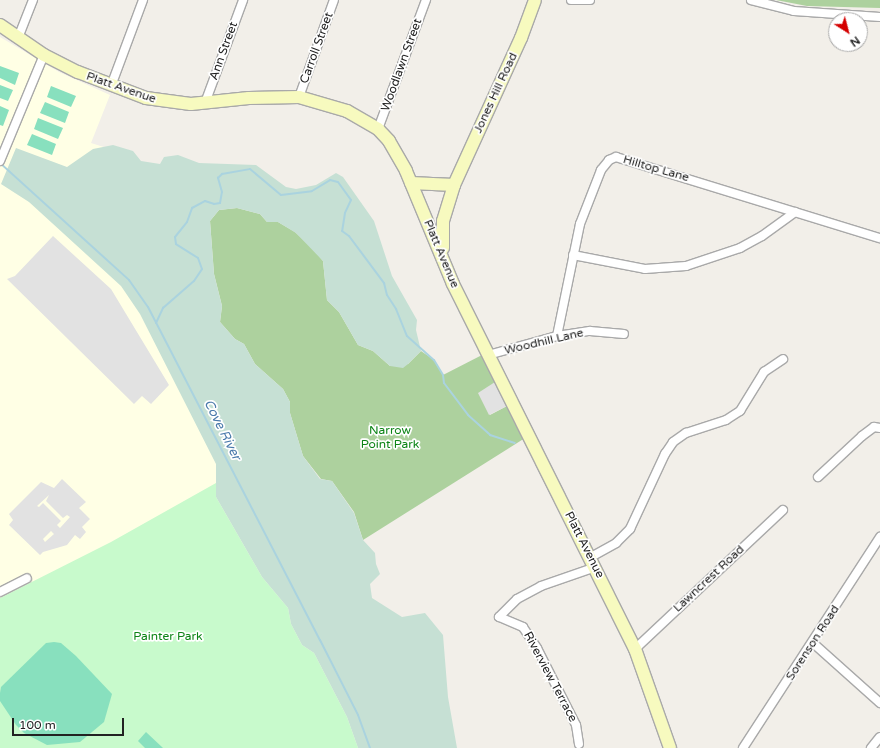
<!DOCTYPE html>
<html>
<head>
<meta charset="utf-8">
<style>
  body { margin:0 }
  #map { position:relative; width:880px; height:748px; overflow:hidden; background:#f2efe9; font-family:"Varela Round",sans-serif }
  div>[style] { position:absolute }
  [style*='--x'] { left:calc(var(--x)*1px); top:calc(var(--y)*1px); width:calc(var(--w)*1px); rotate:calc(var(--a)*1deg) }
  .education>* { inset:0; background:#ffffe5 }
  .forest>* { inset:0; background:#add19e }
  .wetland>* { inset:0; background:#c6e0d4 }
  .park>* { inset:0; background:#c8facc }
  .pitch>* { inset:0; background:#88e0be }
  .parking>* { inset:0; background:#e2e2e2 }
  .stream>* { height:2px; margin:-1px; padding:0 1px; transform-origin:1px; border-radius:1px; background:#aad3df }
  .roads { filter:drop-shadow(1px 0 #a9a9a9) drop-shadow(-1px 0 #a9a9a9) drop-shadow(0 1px #a9a9a9) drop-shadow(0 -1px #a9a9a9) }
  .minor>* { height:8px; margin:-4px; padding:0 4px; transform-origin:4px; border-radius:4px; background:#fff }
  .secondary>* { height:12px; margin:-6px; padding:0 6px; transform-origin:6px; border-radius:6px; background:#f7fabf }
  span { translate:-50% -50%; white-space:nowrap; text-align:center; line-height:1.15; -webkit-text-stroke:3.5px #fff; paint-order:stroke }
  .street-label { font-size:12px; color:#222 }
  .park-label { font-size:12px; color:#0c8416 }
  .water-label { font-size:13px; color:#4a7aab; font-style:italic }
  .north { position:absolute; left:828px; top:12px; width:40px; height:40px; box-sizing:border-box; background:#fff; border:1px solid #a7a7a7; border-radius:50%; rotate:144deg; font-size:11px; font-weight:700; line-height:16px; text-align:center; color:#222 }
  .north::after { content:''; display:block; margin:auto; width:14px; height:18px; background:#d40000; clip-path:polygon(50% 0,100% 100%,50% 72%,0 100%) }
  .scale { position:absolute; left:12px; top:718px; width:112px; height:18px; box-sizing:border-box; border:2px solid #222; border-top:0; padding-left:5px; font-size:12px; line-height:14px; white-space:nowrap; color:#222; -webkit-text-stroke:3px #fff; paint-order:stroke }
</style>
</head>
<body>
<div id="map">
  <div class="education">
    <i style="clip-path:polygon(0 37px,59px 72px,110px 95px,91px 143px,107px 148px,278px 455px,0 619px)"></i>
  </div>
  <div class="forest">
    <i style="clip-path:polygon(776px 0,880px 0,880px 8px,807px 6px)"></i>
    <i style="clip-path:polygon(237px 208px,260px 214px,267px 222px,278px 222px,295px 232px,312px 248px,323px 261px,327px 300px,339px 312px,358px 345px,373px 351px,390px 366px,408px 364px,421px 351px,434px 360px,443px 375px,482px 355px,495px 382px,490px 415px,507px 406px,525px 438px,363px 540px,354px 512px,332px 481px,321px 479px,303px 456px,290px 413px,290px 402px,283px 389px,255px 364px,244px 344px,235px 339px,220px 322px,222px 306px,214px 274px,210px 221px,219px 210px)"></i>
  </div>
  <div class="wetland">
    <i style="clip-path:polygon(113px 145px,133px 151px,141px 161px,160px 164px,164px 157px,178px 155px,199px 163px,256px 165px,286px 187px,296px 189px,316px 185px,336px 173px,343px 177px,374px 221px,392px 276px,417px 320px,416px 330px,421px 351px,408px 364px,403px 368px,390px 366px,373px 351px,358px 345px,339px 312px,327px 300px,323px 261px,296px 233px,278px 222px,267px 222px,260px 214px,237px 208px,219px 210px,210px 221px,214px 274px,222px 306px,220px 322px,235px 339px,244px 344px,255px 364px,283px 389px,290px 402px,290px 413px,303px 456px,320px 479px,332px 481px,354px 513px,363px 540px,375px 553px,376px 564px,380px 574px,370px 584px,372px 598px,402px 617px,425px 613px,443px 635px,448px 697px,457px 748px,358px 748px,347px 717px,314px 653px,302px 645px,291px 624px,288px 608px,262px 577px,216px 497px,216px 464px,140px 314px,121px 286px,29px 202px,1px 184px,16px 148px,67px 167px,93px 149px)"></i>
  </div>
  <div class="park">
    <i style="clip-path:polygon(216px 483px,216px 497px,262px 577px,288px 608px,291px 624px,302px 645px,314px 653px,347px 717px,358px 748px,0 748px,0 598px,111px 542px)"></i>
  </div>
  <div class="pitch">
    <i style="clip-path:polygon(0 66px,19px 73px,15px 85px,0 78px)"></i>
    <i style="clip-path:polygon(0 85px,13px 90px,8px 101px,0 98px)"></i>
    <i style="clip-path:polygon(51px 86px,76px 96px,71px 107px,47px 97px)"></i>
    <i style="clip-path:polygon(45px 102px,69px 112px,65px 123px,40px 113px)"></i>
    <i style="clip-path:polygon(0 106px,9px 110px,3px 126px,0 125px)"></i>
    <i style="clip-path:polygon(38px 118px,63px 128px,58px 139px,34px 129px)"></i>
    <i style="clip-path:polygon(32px 134px,56px 144px,52px 155px,27px 145px)"></i>
    <i style="clip-path:polygon(54px 642px,61px 643px,76px 656px,112px 694px,104px 722px,80px 742px,47px 745px,24px 733px,16px 725px,0 701px,0 693px,1px 687px,46px 643px)"></i>
    <i style="clip-path:polygon(146px 732px,163px 748px,145px 748px,138px 741px)"></i>
  </div>
  <div class="parking">
    <i style="clip-path:polygon(53px 236px,111px 289px,169px 385px,151px 404px,142px 396px,134px 404px,7px 279px,15px 276px)"></i>
    <i style="clip-path:polygon(495px 382px,507px 406px,489px 415px,478px 393px)"></i>
    <i style="clip-path:polygon(evenodd,62px 479px,86px 502px,79px 508px,90px 519px,82px 527px,86px 532px,80px 539px,75px 535px,67px 545px,43px 552px,40px 555px,9px 525px,13px 520px,9px 514px,41px 482px,54px 488px,62px 479px,49px 495px,46px 501px,63px 518px,67px 515px,70px 517px,60px 528px,57px 525px,61px 521px,43px 503px,39px 507px,37px 506px,49px 495px,62px 479px,51px 531px,54px 534px,45px 542px,43px 539px,51px 531px)"></i>
  </div>
  <div class="stream">
    <i style="--x:0;--y:163;--w:174;--a:42.2"></i>
    <i style="--x:129;--y:280;--w:33;--a:55"></i>
    <i style="--x:148;--y:307;--w:375;--a:62.7"></i>
    <i style="--x:320;--y:640;--w:84;--a:63.1"></i>
    <i style="--x:358;--y:715;--w:35;--a:70"></i>
    <i style="--x:156;--y:323;--w:17;--a:-65"></i>
    <i style="--x:163;--y:308;--w:41;--a:-41.1"></i>
    <i style="--x:194;--y:281;--w:14;--a:-56"></i>
    <i style="--x:202;--y:269;--w:12;--a:-110"></i>
    <i style="--x:198;--y:258;--w:26;--a:-148"></i>
    <i style="--x:176;--y:244;--w:7;--a:-98"></i>
    <i style="--x:175;--y:237;--w:19;--a:-51"></i>
    <i style="--x:187;--y:222;--w:15;--a:-70"></i>
    <i style="--x:192;--y:208;--w:15;--a:-28"></i>
    <i style="--x:205;--y:201;--w:9;--a:18"></i>
    <i style="--x:214;--y:204;--w:6;--a:-9"></i>
    <i style="--x:220;--y:203;--w:11;--a:-80"></i>
    <i style="--x:222;--y:192;--w:15;--a:-106"></i>
    <i style="--x:218;--y:178;--w:6;--a:-45"></i>
    <i style="--x:222;--y:174;--w:28;--a:-10"></i>
    <i style="--x:250;--y:169;--w:40;--a:40"></i>
    <i style="--x:281;--y:195;--w:31;--a:-7"></i>
    <i style="--x:312;--y:191;--w:21;--a:-31"></i>
    <i style="--x:330;--y:180;--w:8;--a:14"></i>
    <i style="--x:338;--y:182;--w:22;--a:54"></i>
    <i style="--x:351;--y:200;--w:14;--a:115"></i>
    <i style="--x:345;--y:213;--w:18;--a:99"></i>
    <i style="--x:342;--y:231;--w:9;--a:36"></i>
    <i style="--x:349;--y:236;--w:59;--a:53.3"></i>
    <i style="--x:384;--y:283;--w:12;--a:76"></i>
    <i style="--x:387;--y:295;--w:17;--a:57"></i>
    <i style="--x:396;--y:309;--w:29;--a:68"></i>
    <i style="--x:407;--y:336;--w:36;--a:42"></i>
    <i style="--x:434;--y:360;--w:17;--a:59"></i>
    <i style="--x:443;--y:375;--w:8;--a:83"></i>
    <i style="--x:444;--y:383;--w:40;--a:53"></i>
    <i style="--x:468;--y:415;--w:30;--a:42"></i>
    <i style="--x:490;--y:435;--w:26;--a:18"></i>
  </div>
  <div class="roads">
    <div class="minor">
      <i style="--x:571;--y:0;--w:19;--a:0"></i>
      <i style="--x:751;--y:0;--w:44;--a:14.3"></i>
      <i style="--x:794;--y:11;--w:86;--a:4"></i>
      <i style="--x:18;--y:38;--w:41;--a:-68.5"></i>
      <i style="--x:111;--y:86;--w:92;--a:-69.6"></i>
      <i style="--x:299;--y:97;--w:103;--a:-70.2"></i>
      <i style="--x:205;--y:103;--w:110;--a:-69.7"></i>
      <i style="--x:378;--y:129;--w:138;--a:-69.6"></i>
      <i style="--x:0;--y:161;--w:115;--a:-67.5"></i>
      <i style="--x:573;--y:255;--w:73;--a:11"></i>
      <i style="--x:645;--y:269;--w:41;--a:-4.2"></i>
      <i style="--x:686;--y:266;--w:57;--a:-18.4"></i>
      <i style="--x:740;--y:248;--w:25;--a:-29"></i>
      <i style="--x:762;--y:236;--w:41;--a:-36"></i>
      <i style="--x:557;--y:336;--w:114;--a:-78.4"></i>
      <i style="--x:580;--y:224;--w:58;--a:-68.7"></i>
      <i style="--x:601;--y:170;--w:13;--a:-51"></i>
      <i style="--x:609;--y:160;--w:8;--a:-23"></i>
      <i style="--x:616;--y:157;--w:276;--a:17.1"></i>
      <i style="--x:488;--y:355;--w:72;--a:-15.4"></i>
      <i style="--x:557;--y:336;--w:33;--a:-9"></i>
      <i style="--x:590;--y:331;--w:34;--a:5"></i>
      <i style="--x:818;--y:477;--w:60;--a:-43"></i>
      <i style="--x:862;--y:436;--w:15;--a:-37"></i>
      <i style="--x:874;--y:427;--w:6;--a:9"></i>
      <i style="--x:591;--y:557;--w:29;--a:-29"></i>
      <i style="--x:616;--y:543;--w:20;--a:-45"></i>
      <i style="--x:630;--y:529;--w:83;--a:-65"></i>
      <i style="--x:665;--y:454;--w:14;--a:-56"></i>
      <i style="--x:673;--y:442;--w:16;--a:-35"></i>
      <i style="--x:686;--y:433;--w:42;--a:-18"></i>
      <i style="--x:726;--y:420;--w:17;--a:-33"></i>
      <i style="--x:740;--y:411;--w:46;--a:-58.4"></i>
      <i style="--x:764;--y:372;--w:23;--a:-34"></i>
      <i style="--x:0;--y:592;--w:30;--a:-27"></i>
      <i style="--x:813;--y:643;--w:90;--a:41.8"></i>
      <i style="--x:635;--y:649;--w:203;--a:-43.2"></i>
      <i style="--x:579;--y:744;--w:19;--a:-99"></i>
      <i style="--x:576;--y:725;--w:86;--a:-116.9"></i>
      <i style="--x:537;--y:648;--w:25;--a:-124"></i>
      <i style="--x:523;--y:627;--w:26;--a:-157"></i>
      <i style="--x:499;--y:617;--w:25;--a:-45"></i>
      <i style="--x:517;--y:599;--w:27;--a:-28"></i>
      <i style="--x:541;--y:586;--w:58;--a:-19.1"></i>
      <i style="--x:743;--y:748;--w:252;--a:-57"></i>
      <i style="--x:871;--y:748;--w:14;--a:-51"></i>
    </div>
    <div class="secondary">
      <i style="--x:0;--y:25;--w:53;--a:34.3"></i>
      <i style="--x:44;--y:55;--w:38;--a:27"></i>
      <i style="--x:78;--y:72;--w:73;--a:20.9"></i>
      <i style="--x:146;--y:98;--w:45;--a:7.6"></i>
      <i style="--x:191;--y:104;--w:58;--a:-5.9"></i>
      <i style="--x:249;--y:98;--w:50;--a:-1.1"></i>
      <i style="--x:299;--y:97;--w:50;--a:16.3"></i>
      <i style="--x:347;--y:111;--w:36;--a:30"></i>
      <i style="--x:378;--y:129;--w:16;--a:47"></i>
      <i style="--x:389;--y:141;--w:34;--a:60"></i>
      <i style="--x:406;--y:171;--w:122;--a:67.4"></i>
      <i style="--x:453;--y:284;--w:408;--a:63.5"></i>
      <i style="--x:635;--y:649;--w:105;--a:70.5"></i>
      <i style="--x:411;--y:183;--w:43;--a:2.7"></i>
      <i style="--x:443;--y:248;--w:27;--a:-90"></i>
      <i style="--x:443;--y:221;--w:38;--a:-73"></i>
      <i style="--x:454;--y:185;--w:162;--a:-65.5"></i>
      <i style="--x:521;--y:38;--w:40;--a:-69.8"></i>
    </div>
  </div>
  <div class="street-label">
    <span style="left:317px;top:48px;rotate:-70deg">Carroll Street</span>
    <span style="left:224px;top:51px;rotate:-70deg">Ann Street</span>
    <span style="left:402px;top:65px;rotate:-70deg">Woodlawn Street</span>
    <span style="left:121px;top:88px;rotate:19deg">Platt Avenue</span>
    <span style="left:496px;top:93px;rotate:-65deg">Jones Hill Road</span>
    <span style="left:656px;top:169px;rotate:16deg">Hilltop Lane</span>
    <span style="left:441px;top:254px;rotate:67deg">Platt Avenue</span>
    <span style="left:544px;top:342px;rotate:-13deg">Woodhill Lane</span>
    <span style="left:584px;top:545px;rotate:63deg">Platt Avenue</span>
    <span style="left:709px;top:579px;rotate:-43deg">Lawncrest Road</span>
    <span style="left:813px;top:643px;rotate:-57deg">Sorenson Road</span>
    <span style="left:550px;top:677px;rotate:62deg">Riverview Terrace</span>
  </div>
  <div class="park-label">
    <span style="left:390px;top:438px">Narrow<br>Point Park</span>
    <span style="left:168px;top:637px">Painter Park</span>
  </div>
  <div class="water-label">
    <span style="left:222px;top:430px;rotate:63deg">Cove River</span>
  </div>
  <div class="north">N</div>
  <div class="scale">100 m</div>
</div>
</body>
</html>
